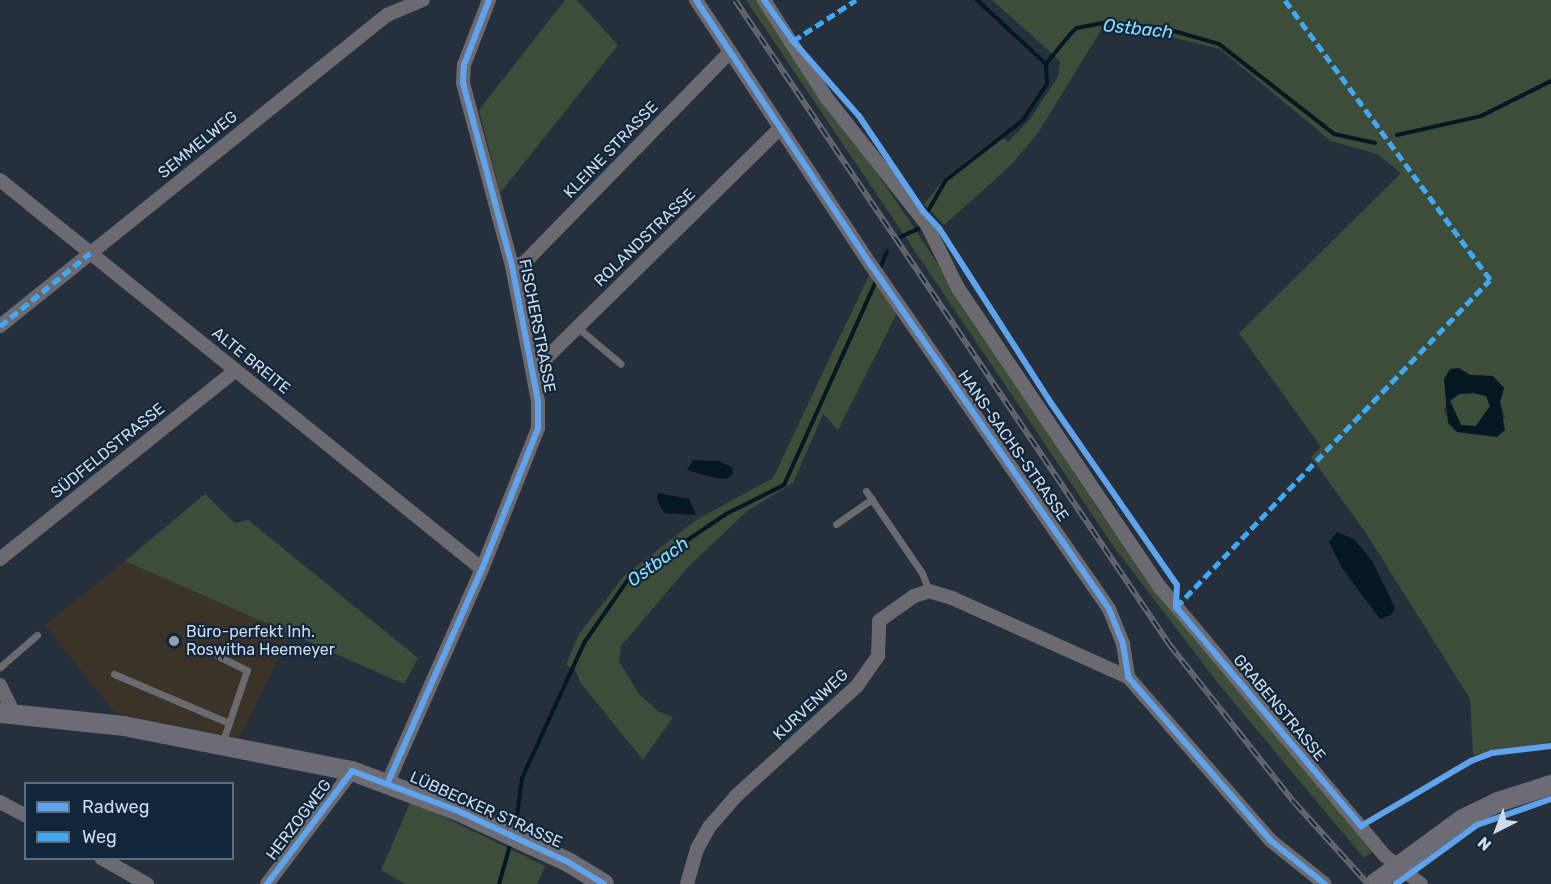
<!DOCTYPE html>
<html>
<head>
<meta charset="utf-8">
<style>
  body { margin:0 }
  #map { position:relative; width:1551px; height:884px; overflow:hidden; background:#25303c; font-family:Rubik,sans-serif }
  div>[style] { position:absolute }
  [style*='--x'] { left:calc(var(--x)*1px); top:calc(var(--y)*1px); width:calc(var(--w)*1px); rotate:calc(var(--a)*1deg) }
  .commercial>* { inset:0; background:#3c3328 }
  .green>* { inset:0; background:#3d4d39 }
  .water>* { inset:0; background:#031820 }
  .stream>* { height:4px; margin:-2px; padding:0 2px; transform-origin:2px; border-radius:2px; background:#031820 }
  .service>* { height:7px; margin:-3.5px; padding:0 3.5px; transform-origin:3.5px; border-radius:3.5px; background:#6c6a71 }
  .minor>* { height:14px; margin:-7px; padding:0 7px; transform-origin:7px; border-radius:7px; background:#6c6a71 }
  .secondary>* { height:20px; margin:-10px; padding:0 10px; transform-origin:10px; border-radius:10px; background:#6d6c75 }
  .rail>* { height:6px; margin-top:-3px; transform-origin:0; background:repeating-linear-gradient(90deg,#11263b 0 11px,#66686f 0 22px); box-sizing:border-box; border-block:2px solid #66686f }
  .quiet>* { height:4.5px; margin-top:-2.25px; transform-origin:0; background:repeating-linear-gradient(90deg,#3fa9f5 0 9px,transparent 0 13.5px) }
  .cycleway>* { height:6px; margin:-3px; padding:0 3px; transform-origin:3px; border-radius:3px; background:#60a3ed }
  .dots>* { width:16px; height:16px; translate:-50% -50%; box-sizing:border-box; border:3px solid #11263b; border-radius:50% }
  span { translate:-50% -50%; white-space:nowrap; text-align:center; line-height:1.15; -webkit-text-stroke:4.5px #11263b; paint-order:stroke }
  .street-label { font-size:16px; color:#cedbea }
  .poi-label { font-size:16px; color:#cedbea }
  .left { translate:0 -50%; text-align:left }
  .water-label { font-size:18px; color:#8be2f9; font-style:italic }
  .legend { position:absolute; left:24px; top:782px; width:210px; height:78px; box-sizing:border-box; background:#11263b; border:2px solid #5d6e81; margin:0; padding:8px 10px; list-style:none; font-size:18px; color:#cedbea }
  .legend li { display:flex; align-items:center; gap:12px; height:30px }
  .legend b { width:30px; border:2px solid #5d6e81 }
  .north { position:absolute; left:1467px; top:800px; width:60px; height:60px; -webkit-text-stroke:4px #11263b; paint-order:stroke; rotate:222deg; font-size:16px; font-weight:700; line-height:24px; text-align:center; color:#cedbea }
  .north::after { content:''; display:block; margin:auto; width:21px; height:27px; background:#cedbea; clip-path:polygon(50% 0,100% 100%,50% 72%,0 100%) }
</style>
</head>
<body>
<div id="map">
  <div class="commercial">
    <i style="clip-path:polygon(125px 561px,290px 634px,240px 738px,115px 713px,45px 625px)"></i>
  </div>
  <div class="green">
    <i style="clip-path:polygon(565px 0,577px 0,618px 45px,500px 193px,479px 110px)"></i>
    <i style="clip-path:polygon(746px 0,758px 0,909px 220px,1097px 508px,1167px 606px,1374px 851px,1364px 858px,1221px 687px,1114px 547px)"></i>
    <i style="clip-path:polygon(evenodd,992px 0,1551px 0,1551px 742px,1473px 755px,1470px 699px,1366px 533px,1311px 457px,1321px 447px,1239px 333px,1401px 173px,1377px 154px,1331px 141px,1220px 49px,1155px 33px,1103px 27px,1038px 133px,1011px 165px,944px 225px,924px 204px,946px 177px,1000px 135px,1008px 142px,1030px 119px,1058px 77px,1060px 61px,992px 0,1459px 368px,1470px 375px,1493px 376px,1504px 388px,1500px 402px,1505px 418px,1457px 432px,1444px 411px,1459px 368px)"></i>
    <i style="clip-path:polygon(871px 271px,898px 311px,838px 430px,823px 414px,793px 483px,747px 511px,688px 567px,621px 646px,619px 661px,638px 693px,659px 712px,673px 717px,643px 760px,580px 682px,575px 669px,566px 665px,579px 634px,624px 576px,696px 520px,773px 478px)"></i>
    <i style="clip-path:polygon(1473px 393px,1486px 396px,1490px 406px,1476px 426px,1461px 425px,1450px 400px,1459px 394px)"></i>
    <i style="clip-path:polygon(205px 494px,235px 523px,248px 520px,418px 658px,404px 684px,125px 561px)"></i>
    <i style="clip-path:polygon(411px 801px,545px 866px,537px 884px,405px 884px,381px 870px)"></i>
  </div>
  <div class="water">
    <i style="clip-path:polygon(evenodd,1459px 368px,1470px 375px,1493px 376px,1504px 388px,1500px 402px,1505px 430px,1497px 437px,1457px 432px,1448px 423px,1444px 379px,1450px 369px,1459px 368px,1473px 393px,1486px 396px,1490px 406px,1476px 426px,1461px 425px,1450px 401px,1459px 394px,1473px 393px)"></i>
    <i style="clip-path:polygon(693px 460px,719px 461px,732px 467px,733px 474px,727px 479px,715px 478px,687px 470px)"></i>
    <i style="clip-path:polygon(658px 493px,689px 499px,696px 515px,664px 513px,657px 500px)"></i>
    <i style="clip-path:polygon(1337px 532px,1354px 539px,1372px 561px,1395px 608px,1391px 615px,1380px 619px,1342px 568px,1329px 542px)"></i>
  </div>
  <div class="stream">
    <i style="--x:977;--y:0;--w:94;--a:42.8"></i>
    <i style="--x:1397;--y:135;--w:86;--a:-12.7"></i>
    <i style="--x:1481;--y:116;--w:78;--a:-26.6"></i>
    <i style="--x:928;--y:211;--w:36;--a:-60"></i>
    <i style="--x:946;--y:180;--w:98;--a:-37.9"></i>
    <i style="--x:1023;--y:120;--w:43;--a:-56.3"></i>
    <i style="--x:1047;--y:84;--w:20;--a:-93"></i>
    <i style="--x:1046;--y:64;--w:38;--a:-51"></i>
    <i style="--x:1070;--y:34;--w:9;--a:-41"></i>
    <i style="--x:1077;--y:28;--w:26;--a:-11"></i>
    <i style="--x:1103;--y:23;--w:60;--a:4.8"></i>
    <i style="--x:1163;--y:28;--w:58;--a:15.9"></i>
    <i style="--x:1219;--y:44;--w:146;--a:38"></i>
    <i style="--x:1334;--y:134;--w:42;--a:12.4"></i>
    <i style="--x:900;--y:237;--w:20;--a:-24"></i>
    <i style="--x:881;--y:266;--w:16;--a:-68"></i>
    <i style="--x:515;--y:832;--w:54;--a:-82.6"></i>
    <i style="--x:522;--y:778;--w:149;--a:-65.3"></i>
    <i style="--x:584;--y:643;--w:75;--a:-55.3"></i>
    <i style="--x:627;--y:581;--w:120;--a:-34.1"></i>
    <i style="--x:726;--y:514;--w:65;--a:-26.6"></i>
    <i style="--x:784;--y:485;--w:222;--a:-65.7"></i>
    <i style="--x:499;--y:884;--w:44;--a:-74.1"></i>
  </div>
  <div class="service">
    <i style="--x:577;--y:327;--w:57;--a:40.1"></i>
    <i style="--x:866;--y:491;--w:99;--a:55.7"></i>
    <i style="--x:922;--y:573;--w:19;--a:69"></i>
    <i style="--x:836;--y:524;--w:44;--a:-34.8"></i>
    <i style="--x:218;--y:656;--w:32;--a:26"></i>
    <i style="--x:247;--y:670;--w:78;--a:108.7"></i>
    <i style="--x:0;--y:667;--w:49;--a:-40.9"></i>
    <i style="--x:114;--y:674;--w:125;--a:23.1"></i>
  </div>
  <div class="minor">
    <i style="--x:696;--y:0;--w:318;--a:56.6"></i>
    <i style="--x:871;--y:265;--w:418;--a:55.3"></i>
    <i style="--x:1109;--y:609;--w:38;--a:68"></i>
    <i style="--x:1123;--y:644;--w:33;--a:81"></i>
    <i style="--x:1128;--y:677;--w:216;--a:48.9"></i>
    <i style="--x:1270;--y:840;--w:70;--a:38.7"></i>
    <i style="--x:764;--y:0;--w:115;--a:57.4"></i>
    <i style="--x:826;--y:97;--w:163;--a:51.7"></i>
    <i style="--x:927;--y:225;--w:70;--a:63.8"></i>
    <i style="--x:958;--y:288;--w:361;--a:56"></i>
    <i style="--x:1160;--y:587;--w:349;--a:50.1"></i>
    <i style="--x:1384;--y:855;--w:47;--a:38.1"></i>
    <i style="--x:0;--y:180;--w:619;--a:38.91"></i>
    <i style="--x:512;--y:266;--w:12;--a:-14"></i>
    <i style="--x:524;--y:263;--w:295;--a:-45.7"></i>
    <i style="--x:0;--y:326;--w:496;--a:-38.8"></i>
    <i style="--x:387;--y:15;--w:39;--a:-23"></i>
    <i style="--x:533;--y:371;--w:346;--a:-44.5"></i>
    <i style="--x:0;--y:559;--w:302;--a:-38.7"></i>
    <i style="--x:0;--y:685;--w:30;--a:64"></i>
    <i style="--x:388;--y:782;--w:233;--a:-66.2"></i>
    <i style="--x:482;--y:569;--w:152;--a:-68.3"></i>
    <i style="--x:538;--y:428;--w:27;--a:-90"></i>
    <i style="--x:538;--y:401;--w:137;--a:-100.9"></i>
    <i style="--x:512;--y:266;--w:189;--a:-105"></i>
    <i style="--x:463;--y:83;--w:18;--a:-87"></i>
    <i style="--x:464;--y:65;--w:70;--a:-69"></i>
    <i style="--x:0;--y:802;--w:30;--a:28"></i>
    <i style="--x:101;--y:858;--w:53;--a:29.5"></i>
    <i style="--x:267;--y:884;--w:141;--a:-53"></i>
    <i style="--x:687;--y:884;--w:36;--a:-74"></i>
    <i style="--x:697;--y:849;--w:26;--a:-61"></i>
    <i style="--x:710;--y:826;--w:40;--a:-49"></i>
    <i style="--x:736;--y:796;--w:164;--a:-42.3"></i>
    <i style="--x:857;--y:686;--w:37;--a:-55"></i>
    <i style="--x:878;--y:656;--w:35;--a:-88"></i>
    <i style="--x:879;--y:621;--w:43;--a:-35.5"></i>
    <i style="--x:914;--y:596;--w:16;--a:-18"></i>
    <i style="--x:929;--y:591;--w:24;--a:17"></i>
    <i style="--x:952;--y:598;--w:193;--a:24.2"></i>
  </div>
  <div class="secondary">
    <i style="--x:0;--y:713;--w:125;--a:6"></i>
    <i style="--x:124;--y:726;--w:232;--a:11.2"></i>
    <i style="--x:352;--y:771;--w:111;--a:20.6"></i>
    <i style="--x:456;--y:810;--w:123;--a:24.9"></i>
    <i style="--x:568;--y:862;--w:42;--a:31.4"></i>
    <i style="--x:1374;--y:884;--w:110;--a:-36.1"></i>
    <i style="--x:1463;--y:819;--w:39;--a:-26"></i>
    <i style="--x:1498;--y:802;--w:56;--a:-17.8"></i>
  </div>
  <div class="rail">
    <i style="--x:735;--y:0;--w:777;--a:56.02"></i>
    <i style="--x:1169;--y:644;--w:201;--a:51.7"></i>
    <i style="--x:1294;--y:802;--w:110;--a:47.9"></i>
  </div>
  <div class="quiet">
    <i style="--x:793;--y:41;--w:75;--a:-33.1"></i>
    <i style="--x:0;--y:326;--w:116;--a:-39"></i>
    <i style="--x:1176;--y:607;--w:453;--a:-46.2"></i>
    <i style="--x:1490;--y:280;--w:348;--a:-126.3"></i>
  </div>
  <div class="cycleway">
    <i style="--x:696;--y:0;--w:318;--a:56.6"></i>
    <i style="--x:871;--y:265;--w:418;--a:55.3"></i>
    <i style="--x:1109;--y:609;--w:38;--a:68"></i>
    <i style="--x:1123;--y:644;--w:33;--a:81"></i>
    <i style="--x:1128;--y:677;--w:216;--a:48.9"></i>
    <i style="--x:1270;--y:840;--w:70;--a:38.7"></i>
    <i style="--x:764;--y:0;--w:50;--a:54.7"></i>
    <i style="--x:793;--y:41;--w:100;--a:48.7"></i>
    <i style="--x:859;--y:116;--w:115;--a:56"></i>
    <i style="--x:923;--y:211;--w:23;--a:47"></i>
    <i style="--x:939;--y:228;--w:208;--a:57.4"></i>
    <i style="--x:1051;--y:403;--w:221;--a:55.3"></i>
    <i style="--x:1177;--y:585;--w:22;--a:93"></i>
    <i style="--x:1176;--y:607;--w:287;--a:49.8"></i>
    <i style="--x:1361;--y:826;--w:128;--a:-30.6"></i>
    <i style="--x:1471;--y:761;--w:22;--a:-21"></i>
    <i style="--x:1492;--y:753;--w:59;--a:-6.8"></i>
    <i style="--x:388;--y:782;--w:233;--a:-66.2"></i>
    <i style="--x:482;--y:569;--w:152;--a:-68.3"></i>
    <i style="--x:538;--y:428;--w:27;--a:-90"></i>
    <i style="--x:538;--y:401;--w:137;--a:-100.9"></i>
    <i style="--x:512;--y:266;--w:189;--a:-105"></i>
    <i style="--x:463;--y:83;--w:18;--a:-87"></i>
    <i style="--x:464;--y:65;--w:70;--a:-69"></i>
    <i style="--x:267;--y:884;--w:141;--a:-53"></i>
    <i style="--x:352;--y:771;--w:111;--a:20.6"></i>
    <i style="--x:456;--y:810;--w:123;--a:24.9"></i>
    <i style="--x:568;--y:862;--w:42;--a:31.4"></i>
    <i style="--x:1396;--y:884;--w:100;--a:-36.1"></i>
    <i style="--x:1477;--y:825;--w:78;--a:-19.4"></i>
  </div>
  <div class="dots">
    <i style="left:174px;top:641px;background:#939fad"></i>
  </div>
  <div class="street-label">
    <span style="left:198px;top:145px;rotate:-39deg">SEMMELWEG</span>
    <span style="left:611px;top:150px;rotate:-46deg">KLEINE STRASSE</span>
    <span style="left:645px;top:238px;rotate:-44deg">ROLANDSTRASSE</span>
    <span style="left:537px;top:326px;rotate:79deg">FISCHERSTRASSE</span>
    <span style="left:251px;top:361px;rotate:39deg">ALTE BREITE</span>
    <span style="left:1013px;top:446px;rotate:55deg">HANS-SACHS-STRASSE</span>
    <span style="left:108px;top:451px;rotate:-39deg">SÜDFELDSTRASSE</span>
    <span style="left:811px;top:705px;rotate:-43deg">KURVENWEG</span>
    <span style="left:1279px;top:708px;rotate:50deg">GRABENSTRASSE</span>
    <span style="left:486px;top:810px;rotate:24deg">LÜBBECKER STRASSE</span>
    <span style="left:299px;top:820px;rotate:-53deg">HERZOGWEG</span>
  </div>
  <div class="poi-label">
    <span class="left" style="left:186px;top:641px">Büro-perfekt Inh.<br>Roswitha Heemeyer</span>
  </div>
  <div class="water-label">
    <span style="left:1138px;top:29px;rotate:6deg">Ostbach</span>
    <span style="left:658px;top:562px;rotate:-36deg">Ostbach</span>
  </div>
  <ul class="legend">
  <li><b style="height:8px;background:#60a3ed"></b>Radweg</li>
  <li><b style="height:8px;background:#3fa9f5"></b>Weg</li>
  </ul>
  <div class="north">N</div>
</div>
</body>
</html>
